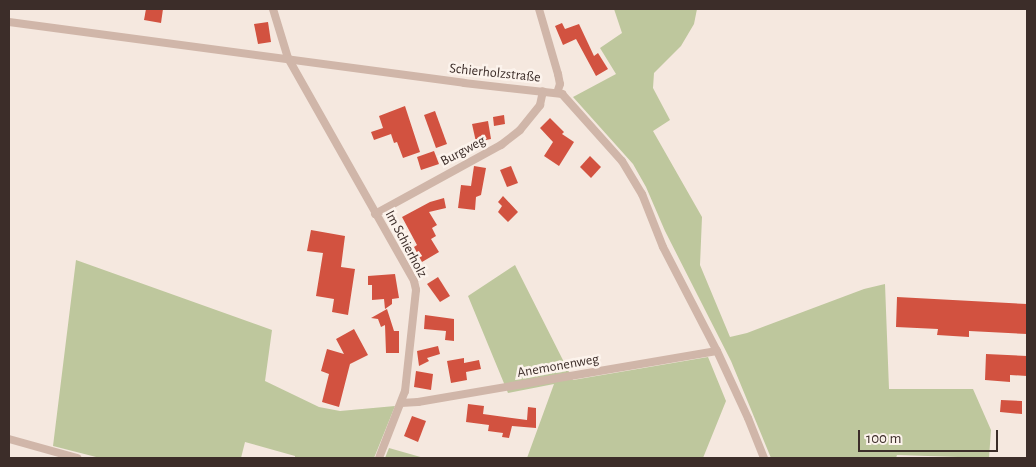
<!DOCTYPE html>
<html>
<head>
<meta charset="utf-8">
<style>
  body { margin:0 }
  #map { position:relative; width:1036px; height:467px; overflow:hidden; background:#f5e8df; font-family:"Alegreya Sans",sans-serif }
  div>[style] { position:absolute }
  [style*='--x'] { left:calc(var(--x)*1px); top:calc(var(--y)*1px); width:calc(var(--w)*1px); rotate:calc(var(--a)*1deg) }
  .green>* { inset:0; background:#bec79d }
  .building>* { inset:0; background:#d25240 }
  .minor>* { height:8px; margin:-4px; padding:0 4px; transform-origin:4px; border-radius:4px; background:#d0b6a9 }
  span { translate:-50% -50%; white-space:nowrap; text-align:center; line-height:1.15; -webkit-text-stroke:5px #fcf3ec; paint-order:stroke }
  .street-label { font-size:14px; color:#3c2d29 }
  .frame { position:absolute; inset:0; border:10px solid #3c2d29; pointer-events:none }
  .scale { position:absolute; left:858px; top:430px; width:140px; height:22px; box-sizing:border-box; border:2px solid #3c2d29; border-top:0; padding-left:6px; font-size:15px; line-height:18px; white-space:nowrap; color:#3c2d29; -webkit-text-stroke:4px #fcf3ec; paint-order:stroke }
</style>
</head>
<body>
<div id="map">
  <div class="green">
    <i style="clip-path:polygon(614px 9px,697px 9px,694px 24px,681px 46px,654px 73px,653px 88px,670px 120px,653px 131px,702px 217px,700px 265px,730px 337px,747px 333px,864px 289px,885px 284px,889px 389px,973px 389px,991px 430px,989px 458px,897px 455px,896px 458px,771px 458px,731px 361px,665px 231px,646px 187px,633px 164px,573px 97px,616px 74px,600px 48px,622px 33px)"></i>
    <i style="clip-path:polygon(76px 260px,272px 330px,265px 381px,319px 407px,340px 411px,395px 406px,374px 458px,295px 458px,295px 456px,245px 442px,241px 458px,100px 458px,53px 446px)"></i>
    <i style="clip-path:polygon(515px 265px,573px 380px,708px 357px,726px 401px,703px 458px,527px 458px,554px 384px,508px 393px,468px 296px)"></i>
    <i style="clip-path:polygon(389px 448px,424px 458px,385px 458px)"></i>
  </div>
  <div class="building">
    <i style="clip-path:polygon(146px 9px,163px 9px,161px 23px,144px 20px)"></i>
    <i style="clip-path:polygon(268px 22px,271px 42px,258px 44px,254px 24px)"></i>
    <i style="clip-path:polygon(562px 23px,565px 29px,579px 24px,594px 56px,598px 53px,608px 69px,596px 76px,576px 39px,563px 45px,555px 26px)"></i>
    <i style="clip-path:polygon(405px 106px,420px 152px,403px 158px,397px 142px,394px 143px,391px 134px,374px 140px,371px 132px,383px 128px,379px 116px)"></i>
    <i style="clip-path:polygon(435px 111px,447px 144px,436px 148px,424px 115px)"></i>
    <i style="clip-path:polygon(504px 115px,505px 124px,494px 126px,493px 117px)"></i>
    <i style="clip-path:polygon(550px 118px,564px 132px,562px 134px,574px 142px,559px 166px,544px 156px,553px 142px,540px 128px)"></i>
    <i style="clip-path:polygon(488px 121px,491px 139px,476px 142px,472px 124px)"></i>
    <i style="clip-path:polygon(434px 151px,439px 164px,421px 170px,417px 157px)"></i>
    <i style="clip-path:polygon(590px 156px,601px 167px,591px 178px,580px 167px)"></i>
    <i style="clip-path:polygon(474px 166px,486px 168px,481px 195px,476px 197px,475px 210px,458px 208px,461px 185px,471px 186px)"></i>
    <i style="clip-path:polygon(511px 166px,518px 183px,507px 187px,500px 170px)"></i>
    <i style="clip-path:polygon(503px 196px,518px 212px,508px 222px,498px 212px,502px 206px,498px 202px)"></i>
    <i style="clip-path:polygon(444px 198px,446px 208px,429px 212px,437px 225px,432px 228px,436px 236px,431px 239px,439px 252px,422px 262px,414px 247px,417px 245px,402px 217px,430px 202px)"></i>
    <i style="clip-path:polygon(311px 230px,345px 236px,341px 267px,355px 269px,348px 315px,332px 312px,334px 299px,316px 296px,323px 253px,307px 251px)"></i>
    <i style="clip-path:polygon(395px 274px,399px 298px,392px 299px,392px 304px,385px 309px,384px 299px,372px 300px,372px 285px,368px 285px,368px 276px)"></i>
    <i style="clip-path:polygon(438px 277px,450px 296px,440px 302px,427px 284px)"></i>
    <i style="clip-path:polygon(897px 297px,1027px 304px,1027px 334px,969px 331px,969px 337px,937px 335px,938px 329px,896px 327px)"></i>
    <i style="clip-path:polygon(387px 309px,394px 331px,399px 331px,399px 353px,386px 353px,385px 325px,381px 327px,378px 319px,371px 318px)"></i>
    <i style="clip-path:polygon(425px 315px,454px 319px,454px 341px,445px 340px,446px 331px,424px 329px)"></i>
    <i style="clip-path:polygon(354px 329px,368px 355px,350px 364px,339px 407px,322px 402px,329px 374px,321px 371px,327px 349px,344px 354px,336px 339px)"></i>
    <i style="clip-path:polygon(438px 346px,440px 354px,427px 358px,429px 361px,419px 366px,417px 351px)"></i>
    <i style="clip-path:polygon(986px 354px,1027px 356px,1027px 376px,1010px 375px,1010px 382px,985px 380px)"></i>
    <i style="clip-path:polygon(464px 358px,464px 363px,479px 360px,481px 369px,466px 372px,467px 380px,451px 383px,447px 361px)"></i>
    <i style="clip-path:polygon(416px 371px,433px 374px,431px 390px,414px 387px)"></i>
    <i style="clip-path:polygon(1001px 400px,1022px 401px,1022px 414px,1000px 412px)"></i>
    <i style="clip-path:polygon(468px 404px,484px 406px,483px 414px,527px 420px,528px 407px,536px 408px,536px 428px,512px 426px,509px 438px,502px 437px,503px 433px,488px 431px,489px 425px,466px 422px)"></i>
    <i style="clip-path:polygon(412px 416px,426px 421px,418px 442px,404px 436px)"></i>
  </div>
  <div class="minor">
    <i style="--x:273;--y:9;--w:51;--a:73"></i>
    <i style="--x:288;--y:58;--w:256;--a:60.5"></i>
    <i style="--x:414;--y:281;--w:9;--a:77"></i>
    <i style="--x:416;--y:290;--w:102;--a:96.2"></i>
    <i style="--x:405;--y:391;--w:72;--a:111.2"></i>
    <i style="--x:539;--y:9;--w:68;--a:73.7"></i>
    <i style="--x:558;--y:74;--w:10;--a:79"></i>
    <i style="--x:560;--y:84;--w:9;--a:108"></i>
    <i style="--x:9;--y:22;--w:459;--a:7.6"></i>
    <i style="--x:464;--y:83;--w:99;--a:6.4"></i>
    <i style="--x:562;--y:94;--w:90;--a:48.2"></i>
    <i style="--x:622;--y:161;--w:39;--a:59"></i>
    <i style="--x:642;--y:194;--w:57;--a:68.4"></i>
    <i style="--x:663;--y:247;--w:117;--a:62.6"></i>
    <i style="--x:717;--y:351;--w:74;--a:65.2"></i>
    <i style="--x:748;--y:418;--w:43;--a:68.2"></i>
    <i style="--x:375;--y:214;--w:144;--a:-28.7"></i>
    <i style="--x:501;--y:145;--w:24;--a:-38"></i>
    <i style="--x:520;--y:130;--w:32;--a:-51"></i>
    <i style="--x:540;--y:105;--w:14;--a:-78"></i>
    <i style="--x:401;--y:403;--w:17;--a:-3"></i>
    <i style="--x:418;--y:402;--w:303;--a:-9.7"></i>
    <i style="--x:9;--y:439;--w:71;--a:15.6"></i>
  </div>
  <div class="street-label">
    <span style="left:495px;top:73px;rotate:6deg">Schierholzstraße</span>
    <span style="left:463px;top:151px;rotate:-28deg">Burgweg</span>
    <span style="left:406px;top:244px;rotate:62deg">Im Schierholz</span>
    <span style="left:558px;top:366px;rotate:-10deg">Anemonenweg</span>
  </div>
  <div class="frame"></div>
  <div class="scale">100 m</div>
</div>
</body>
</html>
